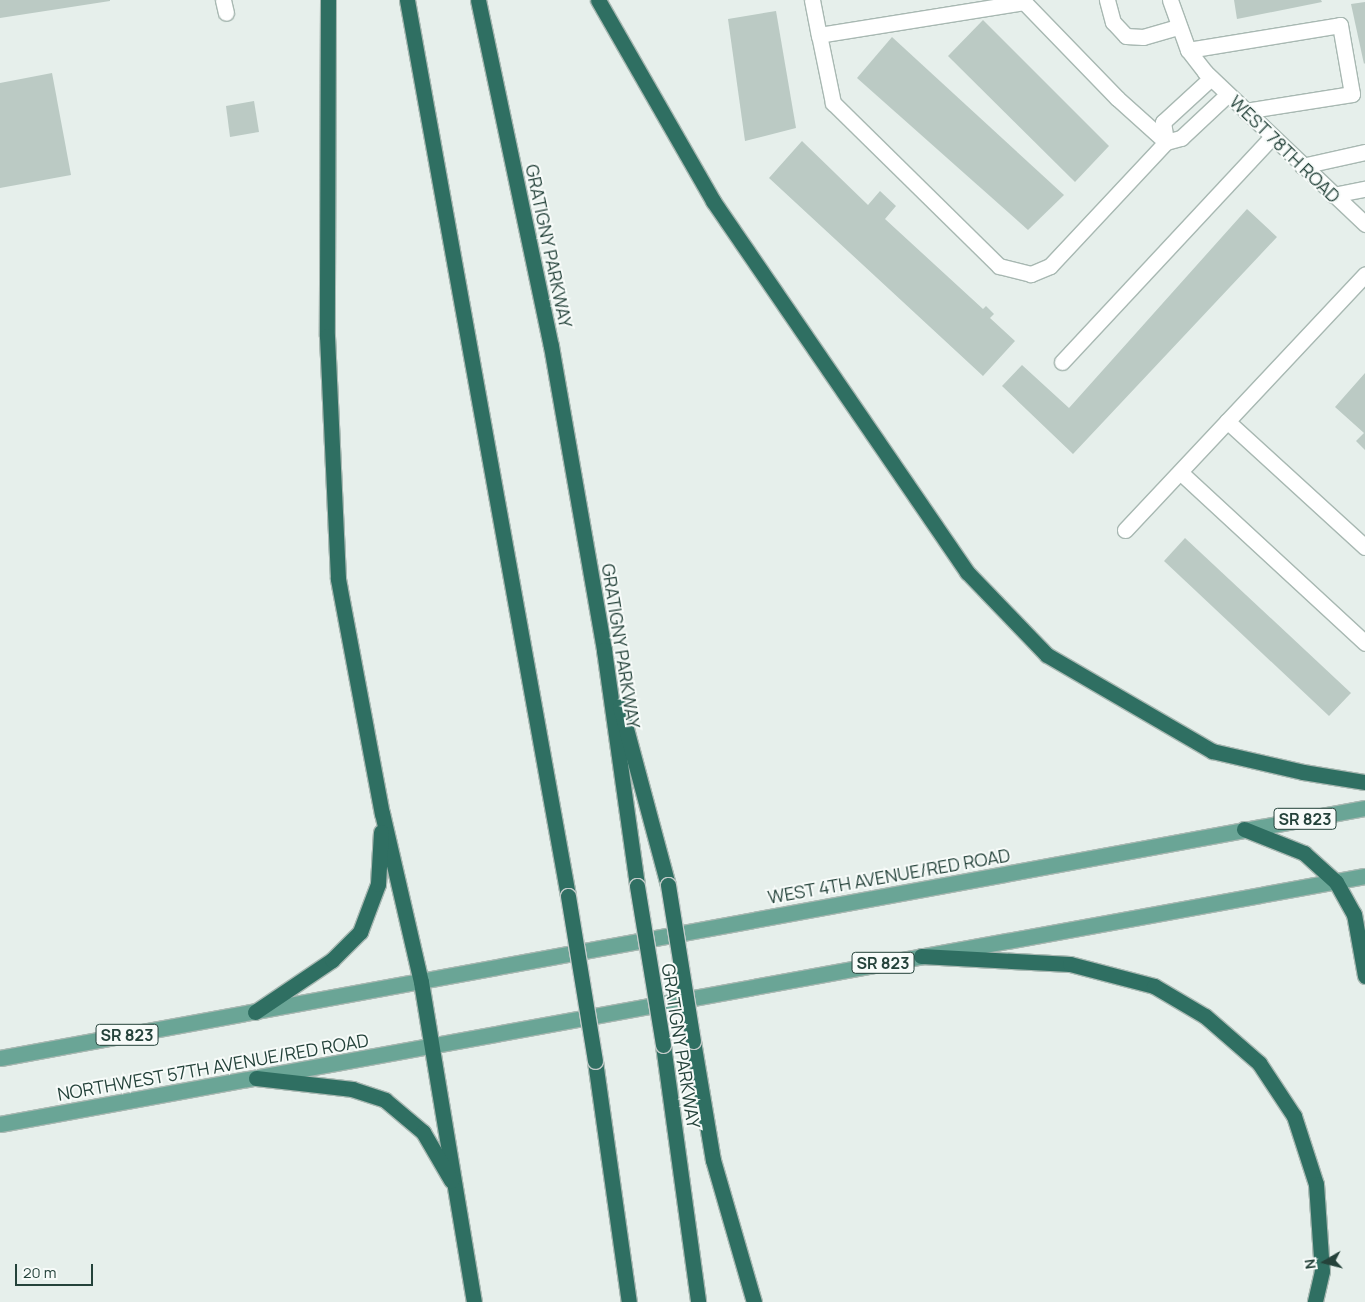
<!DOCTYPE html>
<html>
<head>
<meta charset="utf-8">
<style>
  body { margin:0 }
  #map { position:relative; width:1365px; height:1302px; overflow:hidden; background:#e6efeb; font-family:Manrope,sans-serif }
  div>[style] { position:absolute }
  [style*='--x'] { left:calc(var(--x)*1px); top:calc(var(--y)*1px); width:calc(var(--w)*1px); rotate:calc(var(--a)*1deg) }
  .building>* { inset:0; background:#bbcac4 }
  .roads { filter:drop-shadow(1px 0 #a8b8b2) drop-shadow(-1px 0 #a8b8b2) drop-shadow(0 1px #a8b8b2) drop-shadow(0 -1px #a8b8b2) }
  .service>* { height:15px; margin:-7.5px; padding:0 7.5px; transform-origin:7.5px; border-radius:7.5px; background:#fff }
  .minor>* { height:15px; margin:-7.5px; padding:0 7.5px; transform-origin:7.5px; border-radius:7.5px; background:#fff }
  .primary>* { height:15px; margin:-7.5px; padding:0 7.5px; transform-origin:7.5px; border-radius:7.5px; background:#6aa596 }
  .motorway>* { height:15px; margin:-7.5px; padding:0 7.5px; transform-origin:7.5px; border-radius:7.5px; background:#2f6f62 }
  .bridges { filter:drop-shadow(1px 0 #c2cac8) drop-shadow(-1px 0 #c2cac8) drop-shadow(0 1px #c2cac8) drop-shadow(0 -1px #c2cac8) }
  .motorway-bridge>* { height:15px; margin:-7.5px; padding:0 7.5px; transform-origin:7.5px; border-radius:7.5px; background:#2f6f62 }
  span { translate:-50% -50%; white-space:nowrap; text-align:center; line-height:1.15; -webkit-text-stroke:4px #f7fbf9; paint-order:stroke }
  .shield-label span { padding:1px 4px; background:#f7fbf9; border:1px solid; border-radius:4px; -webkit-text-stroke-width:0 }
  .shield-label { font-size:16px; color:#24423a; font-weight:700 }
  .street-label { font-size:18px; color:#24423a }
  .north { position:absolute; left:1300px; top:1237px; width:50px; height:50px; -webkit-text-stroke:4px #f7fbf9; paint-order:stroke; rotate:262deg; font-size:14px; font-weight:700; line-height:20px; text-align:center; color:#24423a }
  .north::after { content:''; display:block; margin:auto; width:18px; height:22px; background:#24423a; clip-path:polygon(50% 0,100% 100%,50% 72%,0 100%) }
  .scale { position:absolute; left:15px; top:1264px; width:78px; height:22px; box-sizing:border-box; border:2px solid #24423a; border-top:0; padding-left:6px; font-size:15px; line-height:18px; white-space:nowrap; color:#24423a; -webkit-text-stroke:4px #f7fbf9; paint-order:stroke }
</style>
</head>
<body>
<div id="map">
  <div class="building">
    <i style="clip-path:polygon(0 0,110px 0,110px 1px,0 18px)"></i>
    <i style="clip-path:polygon(1234px 0,1321px 0,1322px 2px,1237px 19px)"></i>
    <i style="clip-path:polygon(1365px 2px,1365px 63px,1364px 64px,1351px 4px)"></i>
    <i style="clip-path:polygon(776px 11px,796px 128px,745px 141px,728px 19px)"></i>
    <i style="clip-path:polygon(983px 20px,1109px 146px,1075px 182px,948px 56px)"></i>
    <i style="clip-path:polygon(892px 37px,1064px 195px,1028px 230px,857px 78px)"></i>
    <i style="clip-path:polygon(52px 73px,71px 175px,0 188px,0 83px)"></i>
    <i style="clip-path:polygon(254px 101px,259px 132px,230px 137px,226px 106px)"></i>
    <i style="clip-path:polygon(802px 141px,868px 205px,880px 191px,896px 206px,885px 219px,983px 309px,986px 306px,994px 314px,990px 318px,1015px 341px,983px 376px,769px 178px)"></i>
    <i style="clip-path:polygon(1247px 209px,1277px 237px,1073px 454px,1002px 386px,1022px 365px,1069px 408px)"></i>
    <i style="clip-path:polygon(1365px 373px,1365px 450px,1356px 441px,1364px 433px,1335px 407px)"></i>
    <i style="clip-path:polygon(1185px 538px,1351px 693px,1329px 716px,1164px 561px)"></i>
  </div>
  <div class="roads">
    <div class="service">
      <i style="--x:223;--y:0;--w:13;--a:77"></i>
      <i style="--x:1188;--y:50;--w:154;--a:-9.3"></i>
      <i style="--x:1340;--y:25;--w:70;--a:80.1"></i>
      <i style="--x:1352;--y:94;--w:108;--a:171"></i>
      <i style="--x:1302;--y:166;--w:65;--a:-12.5"></i>
      <i style="--x:1333;--y:195;--w:33;--a:-11"></i>
      <i style="--x:1062;--y:362;--w:306;--a:-47"></i>
    </div>
    <div class="minor">
      <i style="--x:812;--y:0;--w:36;--a:79"></i>
      <i style="--x:1107;--y:0;--w:23;--a:75"></i>
      <i style="--x:1113;--y:22;--w:19;--a:47"></i>
      <i style="--x:1126;--y:36;--w:17;--a:3"></i>
      <i style="--x:1143;--y:37;--w:36;--a:-16"></i>
      <i style="--x:1170;--y:0;--w:53;--a:70.2"></i>
      <i style="--x:1188;--y:50;--w:28;--a:52"></i>
      <i style="--x:1205;--y:72;--w:221;--a:43.5"></i>
      <i style="--x:1024;--y:2;--w:134;--a:45.9"></i>
      <i style="--x:1117;--y:98;--w:66;--a:41.9"></i>
      <i style="--x:1166;--y:142;--w:170;--a:133.1"></i>
      <i style="--x:1050;--y:266;--w:21;--a:157"></i>
      <i style="--x:1031;--y:274;--w:33;--a:-166"></i>
      <i style="--x:999;--y:266;--w:233;--a:-135.5"></i>
      <i style="--x:833;--y:103;--w:69;--a:-101.6"></i>
      <i style="--x:819;--y:35;--w:208;--a:-9.1"></i>
      <i style="--x:1211;--y:78;--w:65;--a:137.5"></i>
      <i style="--x:1163;--y:122;--w:20;--a:81"></i>
      <i style="--x:1166;--y:142;--w:16;--a:-15"></i>
      <i style="--x:1181;--y:138;--w:64;--a:-43.1"></i>
      <i style="--x:1227;--y:421;--w:187;--a:42.4"></i>
      <i style="--x:1180;--y:472;--w:252;--a:42.7"></i>
      <i style="--x:1125;--y:530;--w:351;--a:-46.8"></i>
    </div>
    <div class="primary">
      <i style="--x:0;--y:1058;--w:1388;--a:-10.38"></i>
      <i style="--x:0;--y:1124;--w:1387;--a:-10.3"></i>
    </div>
    <div class="motorway">
      <i style="--x:328;--y:0;--w:336;--a:90.2"></i>
      <i style="--x:327;--y:336;--w:243;--a:87.4"></i>
      <i style="--x:338;--y:579;--w:238;--a:79.4"></i>
      <i style="--x:382;--y:813;--w:173;--a:77"></i>
      <i style="--x:421;--y:982;--w:324;--a:80.6"></i>
      <i style="--x:407;--y:0;--w:910;--a:79.81"></i>
      <i style="--x:478;--y:0;--w:354;--a:78.1"></i>
      <i style="--x:551;--y:346;--w:309;--a:80.1"></i>
      <i style="--x:604;--y:650;--w:238;--a:82"></i>
      <i style="--x:598;--y:0;--w:232;--a:60.2"></i>
      <i style="--x:713;--y:201;--w:450;--a:55.6"></i>
      <i style="--x:967;--y:572;--w:115;--a:46.1"></i>
      <i style="--x:1047;--y:655;--w:191;--a:30.2"></i>
      <i style="--x:1212;--y:751;--w:93;--a:13"></i>
      <i style="--x:1303;--y:772;--w:63;--a:9.2"></i>
      <i style="--x:620;--y:706;--w:185;--a:75"></i>
      <i style="--x:1244;--y:829;--w:65;--a:21.8"></i>
      <i style="--x:1304;--y:853;--w:43;--a:42.2"></i>
      <i style="--x:1336;--y:882;--w:37;--a:61"></i>
      <i style="--x:1354;--y:914;--w:63;--a:79.9"></i>
      <i style="--x:921;--y:956;--w:149;--a:3.1"></i>
      <i style="--x:1070;--y:964;--w:87;--a:14.7"></i>
      <i style="--x:1154;--y:986;--w:59;--a:30.5"></i>
      <i style="--x:1205;--y:1016;--w:72;--a:41"></i>
      <i style="--x:1259;--y:1063;--w:64;--a:56.6"></i>
      <i style="--x:1294;--y:1116;--w:71;--a:72.1"></i>
      <i style="--x:1316;--y:1184;--w:87;--a:86.1"></i>
      <i style="--x:1322;--y:1271;--w:32;--a:103"></i>
      <i style="--x:255;--y:1012;--w:93;--a:-34"></i>
      <i style="--x:332;--y:960;--w:40;--a:-45"></i>
      <i style="--x:360;--y:932;--w:51;--a:-69.4"></i>
      <i style="--x:378;--y:884;--w:52;--a:-86.7"></i>
      <i style="--x:693;--y:1041;--w:121;--a:80.5"></i>
      <i style="--x:713;--y:1160;--w:148;--a:73.9"></i>
      <i style="--x:663;--y:1045;--w:259;--a:82.2"></i>
      <i style="--x:595;--y:1061;--w:243;--a:82"></i>
      <i style="--x:256;--y:1078;--w:97;--a:6.5"></i>
      <i style="--x:352;--y:1089;--w:35;--a:18"></i>
      <i style="--x:385;--y:1100;--w:50;--a:40.1"></i>
      <i style="--x:423;--y:1132;--w:56;--a:59.7"></i>
    </div>
  </div>
  <div class="bridges">
    <div class="motorway-bridge">
      <i style="--x:668;--y:885;--w:158;--a:80.9"></i>
      <i style="--x:637;--y:886;--w:161;--a:80.7"></i>
      <i style="--x:568;--y:896;--w:167;--a:80.7"></i>
    </div>
  </div>
  <div class="shield-label">
    <span style="left:1305px;top:819px">SR 823</span>
    <span style="left:883px;top:963px">SR 823</span>
    <span style="left:127px;top:1035px">SR 823</span>
  </div>
  <div class="street-label">
    <span style="left:1285px;top:149px;rotate:44deg">WEST 78TH ROAD</span>
    <span style="left:549px;top:246px;rotate:78deg">GRATIGNY PARKWAY</span>
    <span style="left:621px;top:646px;rotate:81deg">GRATIGNY PARKWAY</span>
    <span style="left:889px;top:876px;rotate:-10deg">WEST 4TH AVENUE/RED ROAD</span>
    <span style="left:681px;top:1046px;rotate:81deg">GRATIGNY PARKWAY</span>
    <span style="left:213px;top:1067px;rotate:-10deg">NORTHWEST 57TH AVENUE/RED ROAD</span>
  </div>
  <div class="north">N</div>
  <div class="scale">20 m</div>
</div>
</body>
</html>
